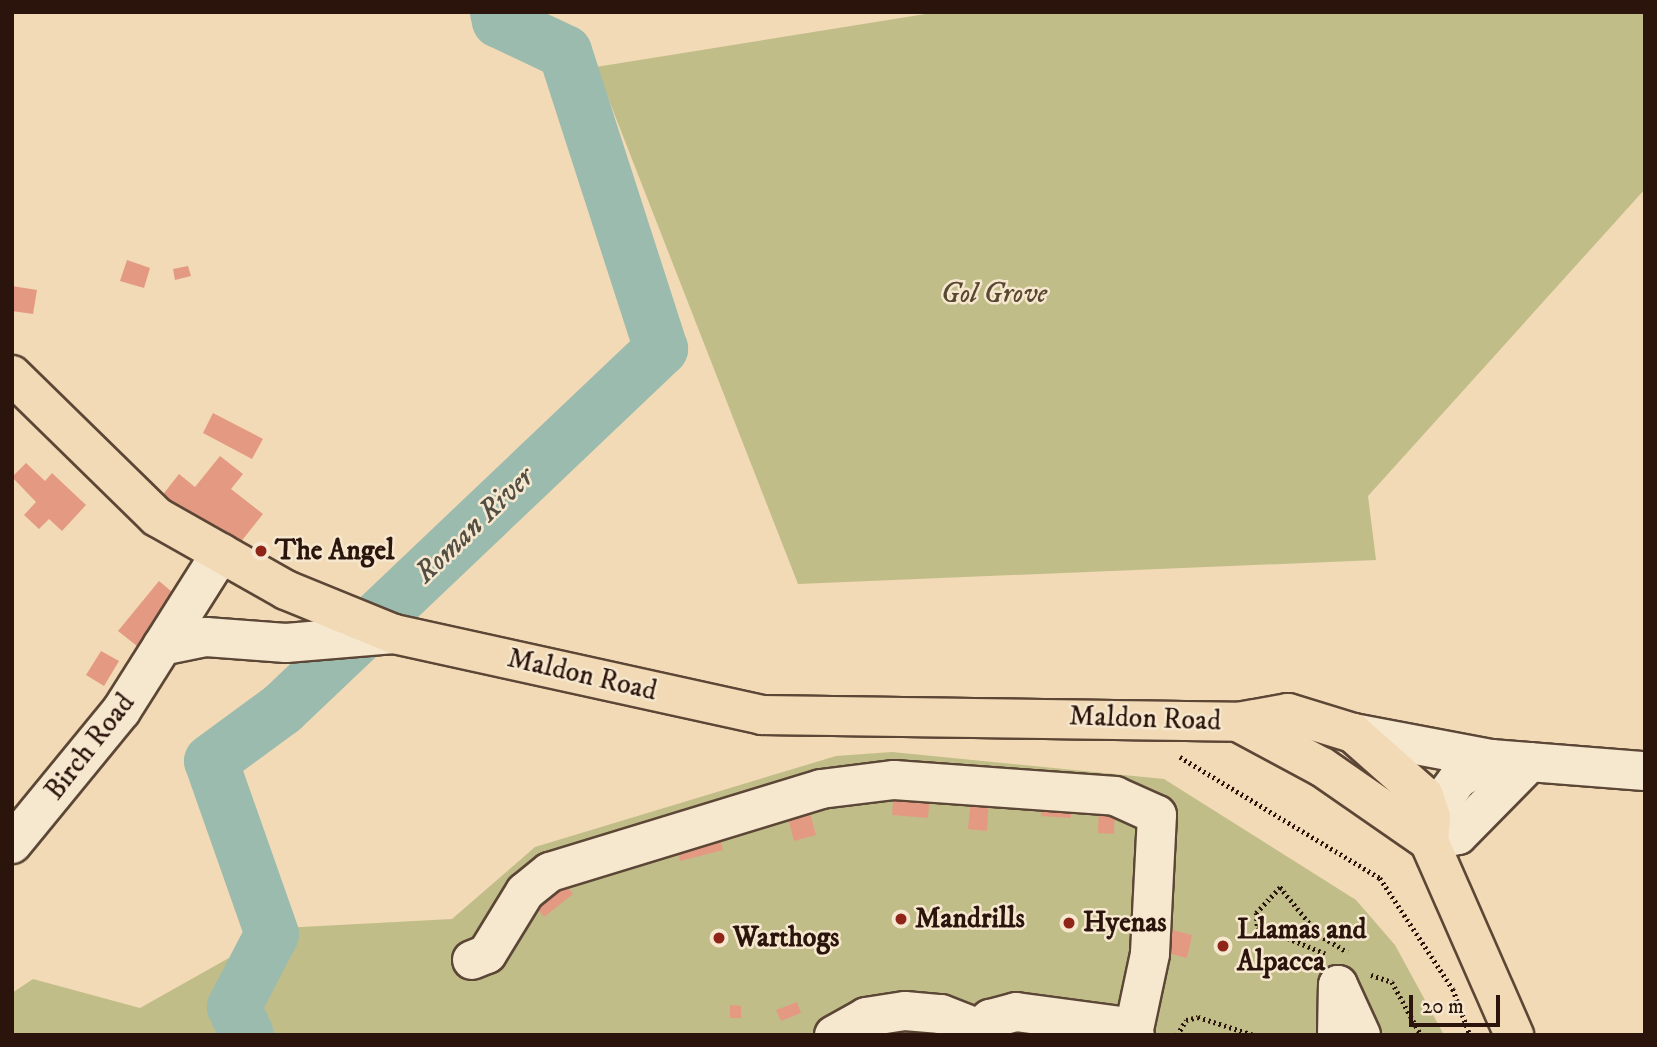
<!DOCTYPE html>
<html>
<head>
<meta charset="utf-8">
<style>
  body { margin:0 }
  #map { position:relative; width:1657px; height:1047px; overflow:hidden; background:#f1dab5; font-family:"IM FELL DW Pica",serif }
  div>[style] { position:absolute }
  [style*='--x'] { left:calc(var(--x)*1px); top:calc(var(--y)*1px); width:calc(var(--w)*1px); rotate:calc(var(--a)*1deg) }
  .green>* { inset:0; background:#c1bd89 }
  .river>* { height:54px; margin:-27px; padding:0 27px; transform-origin:27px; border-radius:27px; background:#9bbbae }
  .building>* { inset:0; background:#e49a82 }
  .path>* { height:4.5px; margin-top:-2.25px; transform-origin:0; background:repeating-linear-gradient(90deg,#2b140b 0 2px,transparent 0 5.5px) }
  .roads { filter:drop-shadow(2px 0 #5c4636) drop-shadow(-2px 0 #5c4636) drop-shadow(0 2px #5c4636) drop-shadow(0 -2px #5c4636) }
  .minor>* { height:38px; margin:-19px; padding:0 19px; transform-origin:19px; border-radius:19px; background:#f6e7cf }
  .major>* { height:38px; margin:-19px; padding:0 19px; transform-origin:19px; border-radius:19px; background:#f1dab5 }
  .dots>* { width:19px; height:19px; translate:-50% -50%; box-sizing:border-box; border:4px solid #f6e7cf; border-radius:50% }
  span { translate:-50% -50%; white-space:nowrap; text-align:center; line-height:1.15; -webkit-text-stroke:5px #f6e7cf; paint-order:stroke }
  .park-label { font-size:28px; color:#584731; font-style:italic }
  .poi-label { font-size:28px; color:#2b140b; font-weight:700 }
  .left { translate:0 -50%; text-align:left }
  .street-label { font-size:28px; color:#2b140b }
  .water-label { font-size:30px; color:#524e44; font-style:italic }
  .frame { position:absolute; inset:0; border:14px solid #2b140b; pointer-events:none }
  .scale { position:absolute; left:1409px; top:995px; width:91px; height:32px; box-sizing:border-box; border:4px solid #2b140b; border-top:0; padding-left:9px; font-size:21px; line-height:24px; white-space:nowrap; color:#2b140b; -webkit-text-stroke:5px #f6e7cf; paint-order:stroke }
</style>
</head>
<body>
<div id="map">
  <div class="green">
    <i style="clip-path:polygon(938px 12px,1645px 12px,1645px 189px,1368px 496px,1376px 560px,798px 584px,596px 67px)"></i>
    <i style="clip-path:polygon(892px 752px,1164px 779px,1356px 900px,1395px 945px,1444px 1035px,12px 1035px,12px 993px,33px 979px,140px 1008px,282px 928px,452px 919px,535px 847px,836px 756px)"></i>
  </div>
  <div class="river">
    <i style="--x:247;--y:1035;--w:31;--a:-115"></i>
    <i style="--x:234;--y:1007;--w:82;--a:-62.5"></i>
    <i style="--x:272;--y:934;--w:183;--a:-109.4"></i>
    <i style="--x:211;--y:761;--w:88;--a:-36.2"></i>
    <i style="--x:282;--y:709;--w:523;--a:-43.53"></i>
    <i style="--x:661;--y:349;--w:312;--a:-107.9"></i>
    <i style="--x:565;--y:52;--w:73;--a:-154.8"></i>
    <i style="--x:499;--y:21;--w:9;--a:-103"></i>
  </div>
  <div class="building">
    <i style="clip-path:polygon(127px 260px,150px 268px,144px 288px,120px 281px)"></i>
    <i style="clip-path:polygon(188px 266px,191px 276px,175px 280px,173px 269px)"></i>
    <i style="clip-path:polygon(12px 286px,37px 290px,33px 314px,12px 311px)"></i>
    <i style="clip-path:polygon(213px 413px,263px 439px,252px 459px,203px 433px)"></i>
    <i style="clip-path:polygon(220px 456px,243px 474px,231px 489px,263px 514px,232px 553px,161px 497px,179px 474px,195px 487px)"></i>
    <i style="clip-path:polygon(26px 463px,45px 481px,52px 473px,86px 505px,62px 531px,49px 519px,39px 529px,24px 515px,36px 502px,12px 477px)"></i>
    <i style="clip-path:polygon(159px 581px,178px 597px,137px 646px,118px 631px)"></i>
    <i style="clip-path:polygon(101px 651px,119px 661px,104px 686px,86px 675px)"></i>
    <i style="clip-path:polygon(894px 791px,930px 794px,928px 818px,892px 815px)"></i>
    <i style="clip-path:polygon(971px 797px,989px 798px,987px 831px,968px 829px)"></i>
    <i style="clip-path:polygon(1042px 801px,1071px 803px,1071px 818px,1041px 816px)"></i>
    <i style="clip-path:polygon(807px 802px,816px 835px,794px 841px,785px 807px)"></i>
    <i style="clip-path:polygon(1099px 807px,1115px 808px,1114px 834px,1098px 833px)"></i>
    <i style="clip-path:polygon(717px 827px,723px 850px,680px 861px,674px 838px)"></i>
    <i style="clip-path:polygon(557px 874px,573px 894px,544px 917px,528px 897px)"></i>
    <i style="clip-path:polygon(1173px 930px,1192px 935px,1187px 958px,1167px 953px)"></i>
    <i style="clip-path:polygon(797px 1002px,801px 1013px,781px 1021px,776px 1010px)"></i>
    <i style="clip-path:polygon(730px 1005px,741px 1006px,741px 1018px,730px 1018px)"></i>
  </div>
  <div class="path">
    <i style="--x:1180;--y:757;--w:234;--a:31.2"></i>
    <i style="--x:1380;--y:878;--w:133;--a:56.7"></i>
    <i style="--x:1453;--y:989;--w:49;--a:69.7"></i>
    <i style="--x:1325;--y:954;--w:74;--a:-157.6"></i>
    <i style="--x:1257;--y:926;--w:13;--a:-94"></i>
    <i style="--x:1256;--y:913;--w:35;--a:-47"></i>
    <i style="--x:1280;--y:887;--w:62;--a:50.9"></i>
    <i style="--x:1319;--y:935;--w:33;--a:31"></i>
    <i style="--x:1371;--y:975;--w:22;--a:18"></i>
    <i style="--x:1392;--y:982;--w:60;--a:61.3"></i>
    <i style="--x:1177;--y:1035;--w:17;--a:-59"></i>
    <i style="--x:1186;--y:1020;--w:12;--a:-14"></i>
    <i style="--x:1198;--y:1017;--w:59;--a:17.8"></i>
  </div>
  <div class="roads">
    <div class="minor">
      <i style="--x:162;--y:646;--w:45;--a:-11.6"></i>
      <i style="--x:206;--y:637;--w:80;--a:4.3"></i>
      <i style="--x:286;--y:643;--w:108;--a:-4.8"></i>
      <i style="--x:1353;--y:733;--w:140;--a:10.7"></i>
      <i style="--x:1530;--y:762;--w:103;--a:134.6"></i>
      <i style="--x:1458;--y:835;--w:30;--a:168"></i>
      <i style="--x:1429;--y:841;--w:37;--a:-74"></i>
      <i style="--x:1439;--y:805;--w:32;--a:-54"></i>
      <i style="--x:1458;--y:779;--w:39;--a:-31"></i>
      <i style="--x:1491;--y:759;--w:154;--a:4.5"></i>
      <i style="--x:12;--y:844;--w:172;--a:-50.7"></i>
      <i style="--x:121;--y:711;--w:187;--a:-57.7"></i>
      <i style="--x:472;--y:960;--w:16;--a:-22"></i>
      <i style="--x:487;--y:954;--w:73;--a:-58.5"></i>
      <i style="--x:525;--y:892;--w:32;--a:-39"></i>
      <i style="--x:550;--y:872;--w:283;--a:-17"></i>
      <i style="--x:821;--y:789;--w:74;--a:-7"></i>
      <i style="--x:894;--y:780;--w:222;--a:4.1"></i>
      <i style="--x:1115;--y:796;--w:46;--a:24.3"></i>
      <i style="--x:1157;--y:815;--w:139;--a:92.9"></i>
      <i style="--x:1150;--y:954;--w:77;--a:102"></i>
      <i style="--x:834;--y:1035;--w:37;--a:-29"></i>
      <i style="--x:866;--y:1017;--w:39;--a:-9"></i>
      <i style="--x:905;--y:1011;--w:36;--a:5"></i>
      <i style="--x:941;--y:1014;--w:41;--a:21.5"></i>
      <i style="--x:974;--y:1035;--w:23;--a:-45"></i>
      <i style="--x:990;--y:1019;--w:27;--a:-15"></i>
      <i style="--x:1016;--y:1012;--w:104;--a:7.7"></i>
      <i style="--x:1119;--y:1026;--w:18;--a:29"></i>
      <i style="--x:1337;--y:1035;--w:50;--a:-88.9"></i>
      <i style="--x:1338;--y:985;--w:55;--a:65.3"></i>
    </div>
    <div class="major">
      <i style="--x:12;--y:375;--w:203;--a:44.4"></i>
      <i style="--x:157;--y:517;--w:148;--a:29.5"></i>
      <i style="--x:286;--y:590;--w:117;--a:22.2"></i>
      <i style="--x:394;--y:634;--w:377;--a:12.4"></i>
      <i style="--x:762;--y:715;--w:476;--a:0.8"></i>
      <i style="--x:1238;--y:722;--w:51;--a:-10.2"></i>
      <i style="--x:1288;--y:713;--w:68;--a:17.1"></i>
      <i style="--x:1353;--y:733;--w:95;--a:41.6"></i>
      <i style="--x:1424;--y:796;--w:22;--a:72"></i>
      <i style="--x:1431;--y:817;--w:24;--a:95"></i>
      <i style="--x:1429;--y:841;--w:212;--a:66.3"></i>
      <i style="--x:1238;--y:722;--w:95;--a:28.2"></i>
      <i style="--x:1322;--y:767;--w:130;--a:34.7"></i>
    </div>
  </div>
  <div class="dots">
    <i style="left:261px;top:551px;background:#8f2418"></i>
    <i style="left:901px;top:919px;background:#8f2418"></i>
    <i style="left:1069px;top:923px;background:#8f2418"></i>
    <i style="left:719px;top:938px;background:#8f2418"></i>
    <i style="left:1223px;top:946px;background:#8f2418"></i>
  </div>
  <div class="park-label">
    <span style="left:994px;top:294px">Gol Grove</span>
  </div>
  <div class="poi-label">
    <span class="left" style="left:275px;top:551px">The Angel</span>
    <span class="left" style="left:915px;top:919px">Mandrills</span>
    <span class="left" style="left:1083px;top:923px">Hyenas</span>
    <span class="left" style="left:1237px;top:946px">Llamas and<br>Alpacca</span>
    <span class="left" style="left:733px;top:938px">Warthogs</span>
  </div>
  <div class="street-label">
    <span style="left:582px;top:675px;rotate:13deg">Maldon Road</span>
    <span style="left:1145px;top:719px;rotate:2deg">Maldon Road</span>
    <span style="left:90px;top:747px;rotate:-52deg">Birch Road</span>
  </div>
  <div class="water-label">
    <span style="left:475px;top:526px;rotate:-44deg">Roman River</span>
  </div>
  <div class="frame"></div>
  <div class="scale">20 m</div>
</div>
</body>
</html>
